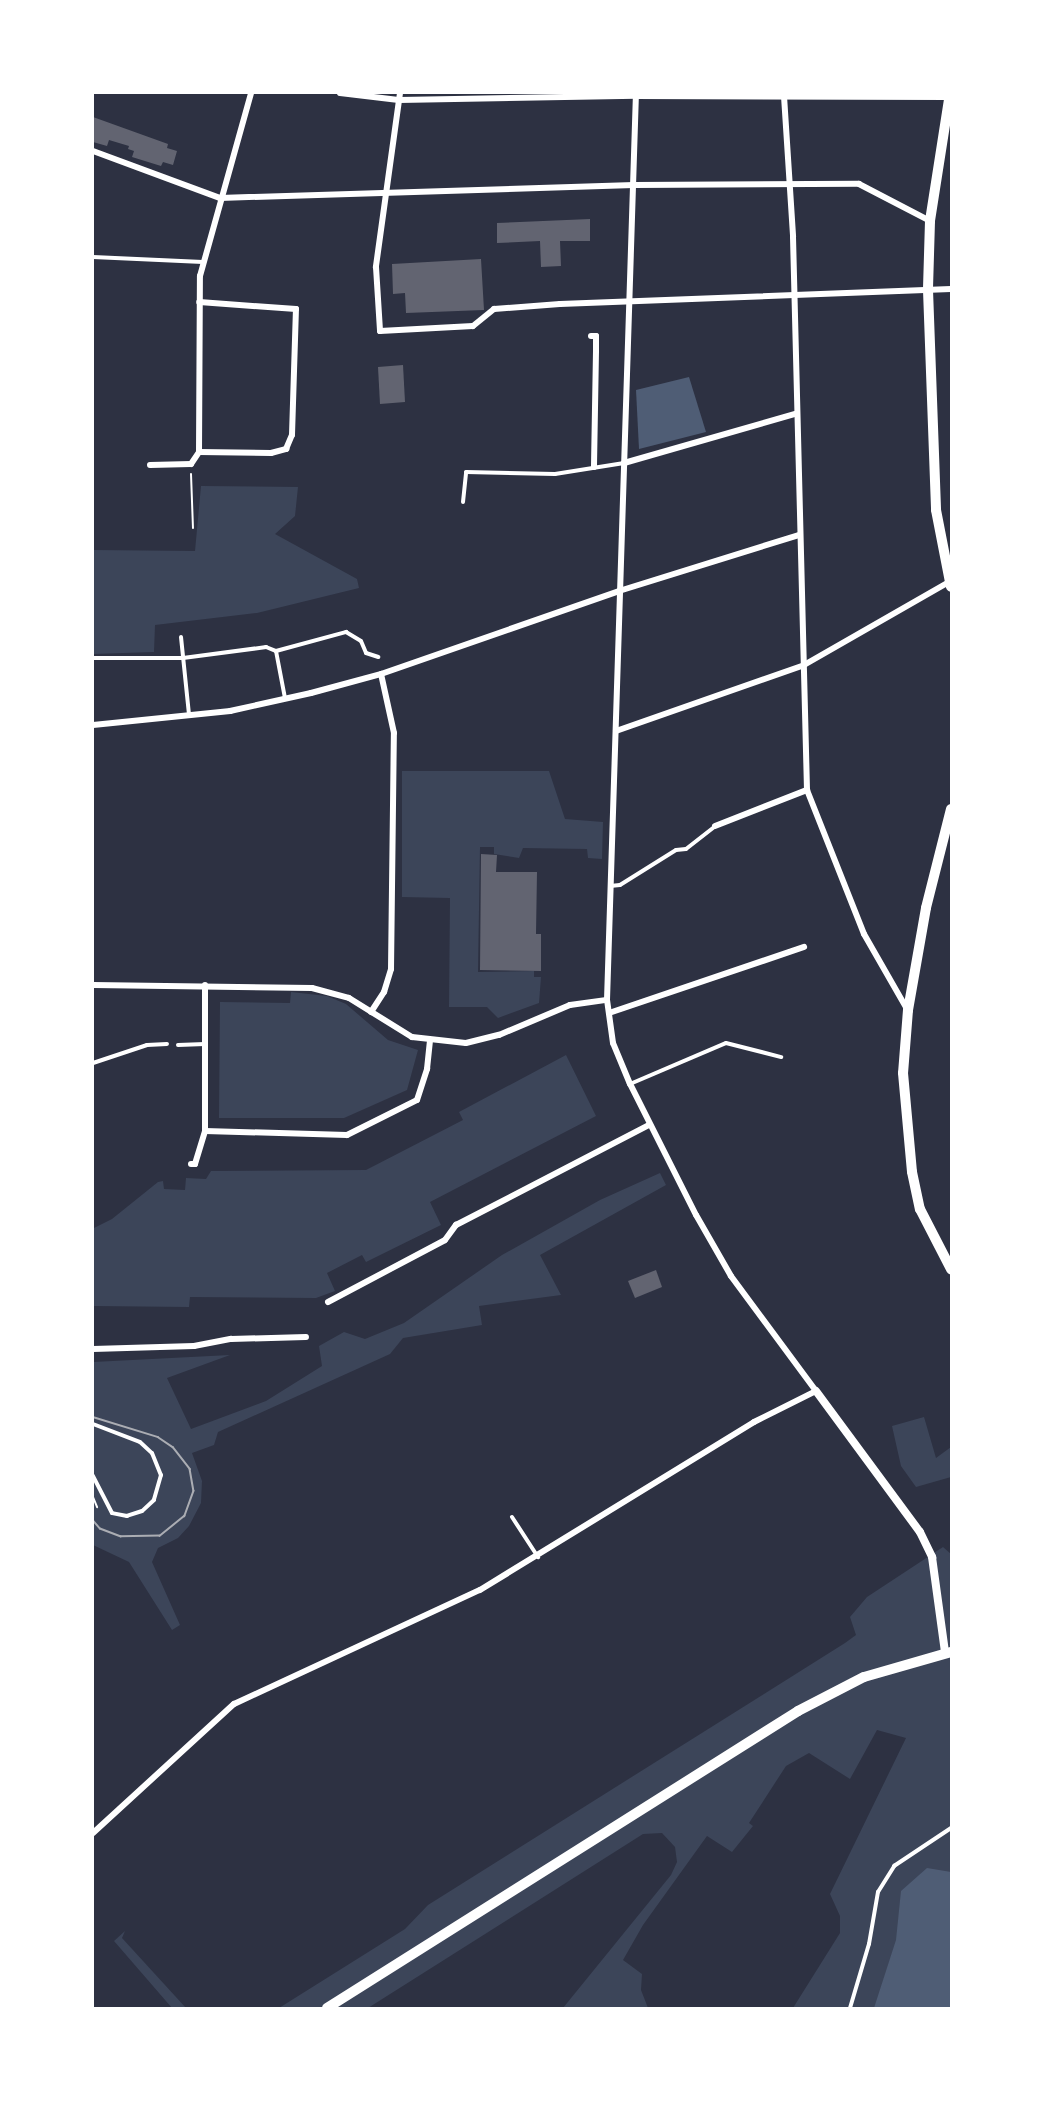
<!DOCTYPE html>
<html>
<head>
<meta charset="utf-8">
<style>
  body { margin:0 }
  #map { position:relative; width:1044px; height:2101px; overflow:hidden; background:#2d3142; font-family:"Exo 2",sans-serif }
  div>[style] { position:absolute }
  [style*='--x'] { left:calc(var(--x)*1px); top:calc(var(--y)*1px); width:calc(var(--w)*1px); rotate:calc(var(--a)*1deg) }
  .green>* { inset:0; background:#3c4559 }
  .water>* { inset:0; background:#4f5d75 }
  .building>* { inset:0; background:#626471 }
  .path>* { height:2px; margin:-1px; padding:0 1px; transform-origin:1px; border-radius:1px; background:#fff }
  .service>* { height:4px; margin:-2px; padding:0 2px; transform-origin:2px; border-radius:2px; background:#fff }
  .minor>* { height:6px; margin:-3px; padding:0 3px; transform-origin:3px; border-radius:3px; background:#fff }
  .tertiary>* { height:8px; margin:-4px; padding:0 4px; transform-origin:4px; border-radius:4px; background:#fff }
  .secondary>* { height:10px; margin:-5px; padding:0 5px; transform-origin:5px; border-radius:5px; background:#fff }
  .tram>* { height:1.5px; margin:-0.75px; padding:0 0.75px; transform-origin:0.75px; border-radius:0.75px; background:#abadb3 }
  span { translate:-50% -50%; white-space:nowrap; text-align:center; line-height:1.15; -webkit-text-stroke:6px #fff; paint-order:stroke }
  .frame { position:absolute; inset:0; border:94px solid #fff; pointer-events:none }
</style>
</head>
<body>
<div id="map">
  <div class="green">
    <i style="clip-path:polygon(201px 486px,298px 487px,295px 516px,275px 534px,357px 579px,359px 588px,257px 613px,155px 625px,154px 652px,93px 654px,93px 550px,195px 551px)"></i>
    <i style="clip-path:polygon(402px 771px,549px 771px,565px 819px,603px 822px,602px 859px,588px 858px,587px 849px,523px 848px,519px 858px,494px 854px,494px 847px,480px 847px,478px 972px,534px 971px,534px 977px,541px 977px,539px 1003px,498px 1018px,487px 1007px,449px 1007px,450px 898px,402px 897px)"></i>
    <i style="clip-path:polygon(291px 992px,327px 996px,346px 1004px,388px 1040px,418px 1050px,407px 1090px,344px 1118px,219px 1118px,220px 1002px,290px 1003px)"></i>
    <i style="clip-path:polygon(566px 1055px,596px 1116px,430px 1202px,441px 1225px,366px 1262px,362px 1255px,327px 1273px,335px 1291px,316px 1298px,190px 1297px,189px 1307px,94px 1306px,94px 1228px,112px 1219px,158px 1182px,163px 1181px,164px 1189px,185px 1190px,186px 1178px,206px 1179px,211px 1171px,366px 1170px,463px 1120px,459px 1112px)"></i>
    <i style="clip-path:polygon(660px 1173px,666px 1185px,540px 1255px,561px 1295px,479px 1306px,482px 1325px,403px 1338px,390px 1354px,218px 1432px,214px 1445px,192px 1453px,202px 1481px,201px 1503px,189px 1526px,178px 1538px,158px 1548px,152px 1562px,180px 1625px,172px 1630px,129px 1562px,93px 1545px,93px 1362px,230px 1355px,167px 1378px,191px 1429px,266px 1401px,322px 1366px,319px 1346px,344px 1332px,365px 1339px,404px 1323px,502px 1255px,600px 1200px)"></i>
    <i style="clip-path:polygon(924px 1417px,936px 1458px,951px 1447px,951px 1477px,916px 1487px,901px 1466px,892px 1426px)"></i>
    <i style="clip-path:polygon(943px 1547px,951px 1554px,951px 2008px,793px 2008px,840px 1933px,840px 1916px,830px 1894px,906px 1738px,877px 1730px,850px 1779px,809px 1753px,786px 1766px,749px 1823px,753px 1826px,732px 1852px,707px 1836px,643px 1925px,623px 1960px,642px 1974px,641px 1990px,648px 2008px,563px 2008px,671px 1875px,677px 1862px,675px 1847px,662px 1833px,643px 1834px,368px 2008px,279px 2008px,405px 1929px,428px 1905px,845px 1643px,856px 1635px,850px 1617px,867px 1597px)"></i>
    <i style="clip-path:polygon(125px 1931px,122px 1938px,186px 2008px,172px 2008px,114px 1941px)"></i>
  </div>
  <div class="water">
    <i style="clip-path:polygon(689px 377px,706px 432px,639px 449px,636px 390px)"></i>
    <i style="clip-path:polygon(927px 1868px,951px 1872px,951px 2008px,874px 2008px,896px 1940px,901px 1891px)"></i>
  </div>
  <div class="building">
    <i style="clip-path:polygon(93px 117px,168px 144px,167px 148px,177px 151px,173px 165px,163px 162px,161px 166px,132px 157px,134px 151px,128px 149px,129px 146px,109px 140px,107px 146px,93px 142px)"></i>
    <i style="clip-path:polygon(590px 219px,590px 241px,560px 241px,561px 266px,541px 267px,540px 241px,497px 243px,497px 223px)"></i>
    <i style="clip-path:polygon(481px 259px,484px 310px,406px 313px,405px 293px,393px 294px,392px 264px)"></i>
    <i style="clip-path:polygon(403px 365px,405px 402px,380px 404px,378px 367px)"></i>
    <i style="clip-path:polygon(481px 854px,497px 855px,496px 872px,537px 872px,536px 934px,541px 934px,541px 971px,480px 970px)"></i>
    <i style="clip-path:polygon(656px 1270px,662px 1287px,635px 1298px,628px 1281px)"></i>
  </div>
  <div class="path">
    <i style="--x:191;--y:474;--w:54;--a:87.9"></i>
    <i style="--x:93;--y:1497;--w:11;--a:68"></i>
  </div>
  <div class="service">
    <i style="--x:93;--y:257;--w:110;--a:2.6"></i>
    <i style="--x:463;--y:502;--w:30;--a:-84"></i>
    <i style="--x:466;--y:472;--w:89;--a:1.3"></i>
    <i style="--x:555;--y:474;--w:70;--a:-9.1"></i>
    <i style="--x:181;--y:637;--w:77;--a:84.1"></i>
    <i style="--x:276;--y:651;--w:48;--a:79.2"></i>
    <i style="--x:93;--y:658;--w:90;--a:0"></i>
    <i style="--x:183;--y:658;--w:84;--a:-7.5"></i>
    <i style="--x:266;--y:647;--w:11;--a:22"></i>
    <i style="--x:276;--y:651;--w:73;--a:-15.2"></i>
    <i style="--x:346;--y:632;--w:17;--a:31"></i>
    <i style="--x:361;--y:641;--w:13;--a:67"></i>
    <i style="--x:366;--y:653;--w:13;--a:18"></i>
    <i style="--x:610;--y:886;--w:10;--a:-6"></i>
    <i style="--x:620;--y:885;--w:66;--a:-32"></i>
    <i style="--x:676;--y:850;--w:10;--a:-6"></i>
    <i style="--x:686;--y:849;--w:37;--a:-38"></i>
    <i style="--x:178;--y:1045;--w:27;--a:-2"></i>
    <i style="--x:93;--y:1063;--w:57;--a:-18.4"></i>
    <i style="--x:147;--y:1045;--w:20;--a:-3"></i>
    <i style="--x:630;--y:1084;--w:104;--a:-23.1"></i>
    <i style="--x:726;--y:1043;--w:57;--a:14.3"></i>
    <i style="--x:93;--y:1424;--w:50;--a:21"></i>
    <i style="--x:140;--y:1442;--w:16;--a:43"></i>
    <i style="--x:152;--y:1453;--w:24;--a:68"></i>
    <i style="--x:161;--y:1475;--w:26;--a:106"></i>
    <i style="--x:154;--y:1500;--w:16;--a:137"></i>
    <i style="--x:142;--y:1511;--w:16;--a:162"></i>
    <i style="--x:127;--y:1516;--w:15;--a:-169"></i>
    <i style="--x:112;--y:1513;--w:42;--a:-117.2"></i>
    <i style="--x:512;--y:1517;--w:48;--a:57"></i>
    <i style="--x:850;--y:2008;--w:67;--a:-73.5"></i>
    <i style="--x:869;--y:1944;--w:53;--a:-80.2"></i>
    <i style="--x:878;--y:1892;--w:31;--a:-58"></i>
    <i style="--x:894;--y:1866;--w:69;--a:-33.7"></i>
  </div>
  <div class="minor">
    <i style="--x:340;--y:93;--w:59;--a:6.8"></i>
    <i style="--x:399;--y:100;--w:237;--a:-1"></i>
    <i style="--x:636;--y:96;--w:313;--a:0.2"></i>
    <i style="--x:400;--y:93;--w:176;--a:97.9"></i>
    <i style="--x:376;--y:267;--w:64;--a:86.4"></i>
    <i style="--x:380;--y:331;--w:93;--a:-3.1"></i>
    <i style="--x:473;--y:326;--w:27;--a:-39"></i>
    <i style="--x:494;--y:309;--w:66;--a:-4.3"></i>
    <i style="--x:560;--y:304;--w:391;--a:-2.2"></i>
    <i style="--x:784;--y:96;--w:141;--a:86.3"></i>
    <i style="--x:793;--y:237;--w:553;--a:88.55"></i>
    <i style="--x:807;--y:790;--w:155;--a:68.4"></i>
    <i style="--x:864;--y:934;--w:86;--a:60.2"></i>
    <i style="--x:93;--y:151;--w:135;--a:20.3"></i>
    <i style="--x:220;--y:198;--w:414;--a:-1.8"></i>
    <i style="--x:634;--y:185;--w:225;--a:-0.3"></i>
    <i style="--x:859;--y:184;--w:80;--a:27.5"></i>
    <i style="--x:591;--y:336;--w:5;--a:0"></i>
    <i style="--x:596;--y:336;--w:15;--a:90"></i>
    <i style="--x:596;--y:351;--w:116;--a:91"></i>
    <i style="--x:199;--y:452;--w:72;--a:0.8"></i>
    <i style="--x:271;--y:453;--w:16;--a:-15"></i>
    <i style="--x:286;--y:449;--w:15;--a:-67"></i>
    <i style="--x:292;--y:435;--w:126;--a:-88.2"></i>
    <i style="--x:296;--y:309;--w:97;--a:-175.9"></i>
    <i style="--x:624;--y:463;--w:178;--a:-16"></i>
    <i style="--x:150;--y:465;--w:41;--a:-1.4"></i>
    <i style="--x:191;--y:464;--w:14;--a:-56"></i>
    <i style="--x:199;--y:452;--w:176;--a:-89.7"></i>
    <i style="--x:200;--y:276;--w:190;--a:-74.4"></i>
    <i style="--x:93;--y:725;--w:138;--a:-5.8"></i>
    <i style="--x:230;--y:711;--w:83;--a:-12.5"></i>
    <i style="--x:311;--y:693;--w:73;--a:-15.2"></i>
    <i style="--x:381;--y:674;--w:252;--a:-19.2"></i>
    <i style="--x:619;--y:591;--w:189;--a:-17.3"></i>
    <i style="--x:616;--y:731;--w:199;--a:-19.3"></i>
    <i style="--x:804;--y:665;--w:167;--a:-29.8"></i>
    <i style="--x:715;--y:826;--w:99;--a:-21.4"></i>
    <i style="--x:93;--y:985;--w:219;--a:0.8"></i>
    <i style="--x:312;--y:988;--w:38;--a:15"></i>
    <i style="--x:349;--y:998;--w:74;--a:31.8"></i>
    <i style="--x:412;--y:1037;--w:54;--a:6.3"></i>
    <i style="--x:466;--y:1043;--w:34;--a:-14"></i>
    <i style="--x:499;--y:1035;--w:77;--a:-22.9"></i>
    <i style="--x:570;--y:1005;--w:37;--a:-8"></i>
    <i style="--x:371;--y:1012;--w:24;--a:-57"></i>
    <i style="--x:384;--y:992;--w:24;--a:-73"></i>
    <i style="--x:391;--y:969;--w:236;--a:-89.3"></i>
    <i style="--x:394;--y:733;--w:60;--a:-102.4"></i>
    <i style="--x:609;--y:1013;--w:206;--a:-18.7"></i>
    <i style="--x:205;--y:1131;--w:142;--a:1.6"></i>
    <i style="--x:347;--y:1135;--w:78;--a:-26.6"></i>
    <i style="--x:417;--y:1100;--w:33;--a:-72"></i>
    <i style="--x:427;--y:1069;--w:27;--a:-84"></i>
    <i style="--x:191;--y:1164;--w:4;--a:0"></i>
    <i style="--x:195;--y:1164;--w:34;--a:-73"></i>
    <i style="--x:205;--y:1131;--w:146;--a:-90"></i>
    <i style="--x:328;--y:1302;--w:132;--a:-27.9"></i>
    <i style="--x:445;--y:1240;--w:19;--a:-54"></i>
    <i style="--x:456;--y:1225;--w:217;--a:-27.4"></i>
    <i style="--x:93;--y:1349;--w:101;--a:-1.7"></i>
    <i style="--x:194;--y:1346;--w:38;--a:-11"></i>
    <i style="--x:231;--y:1339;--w:75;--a:-1.5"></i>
    <i style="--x:93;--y:1833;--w:191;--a:-42.5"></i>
    <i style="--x:234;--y:1704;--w:271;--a:-24.9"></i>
    <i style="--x:480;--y:1590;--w:321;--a:-31.5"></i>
    <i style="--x:754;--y:1422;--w:69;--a:-26.6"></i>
    <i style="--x:816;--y:1391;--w:143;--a:-126.5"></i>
    <i style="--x:731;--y:1276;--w:70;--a:-119.8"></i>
    <i style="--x:696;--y:1215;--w:147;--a:-116.7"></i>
    <i style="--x:630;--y:1084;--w:44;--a:-112.5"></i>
    <i style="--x:613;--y:1043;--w:43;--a:-97.9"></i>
    <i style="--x:607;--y:1000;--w:907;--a:-88.17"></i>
  </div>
  <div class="tertiary">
    <i style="--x:816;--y:1391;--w:175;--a:53.6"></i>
    <i style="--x:920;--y:1532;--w:28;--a:64"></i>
    <i style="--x:932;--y:1557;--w:96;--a:82.2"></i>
  </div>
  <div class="secondary">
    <i style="--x:950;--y:93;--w:130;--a:98.9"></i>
    <i style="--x:930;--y:221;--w:69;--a:91.7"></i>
    <i style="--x:928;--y:290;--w:220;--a:87.9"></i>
    <i style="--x:936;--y:510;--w:78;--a:79"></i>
    <i style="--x:951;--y:809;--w:102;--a:104.2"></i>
    <i style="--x:926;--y:908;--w:104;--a:100"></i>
    <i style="--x:908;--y:1010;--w:63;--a:94.5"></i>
    <i style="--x:903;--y:1073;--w:99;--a:84.8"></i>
    <i style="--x:912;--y:1172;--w:38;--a:78"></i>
    <i style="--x:920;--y:1209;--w:68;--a:62.7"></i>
    <i style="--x:327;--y:2008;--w:557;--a:-32.23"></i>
    <i style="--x:798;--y:1711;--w:74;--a:-27.3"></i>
    <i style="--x:864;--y:1677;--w:91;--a:-16"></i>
  </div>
  <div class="tram">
    <i style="--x:93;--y:1417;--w:68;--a:17.1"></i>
    <i style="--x:158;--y:1437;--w:18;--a:34"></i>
    <i style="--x:173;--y:1447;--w:28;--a:52"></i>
    <i style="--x:190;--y:1469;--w:22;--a:80"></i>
    <i style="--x:194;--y:1491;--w:27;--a:110"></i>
    <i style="--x:185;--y:1516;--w:32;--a:141"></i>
    <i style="--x:160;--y:1536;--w:39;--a:179"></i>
    <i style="--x:121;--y:1537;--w:22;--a:-159"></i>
    <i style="--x:100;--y:1529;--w:11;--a:-131"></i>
  </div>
  <div class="frame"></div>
</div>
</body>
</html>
